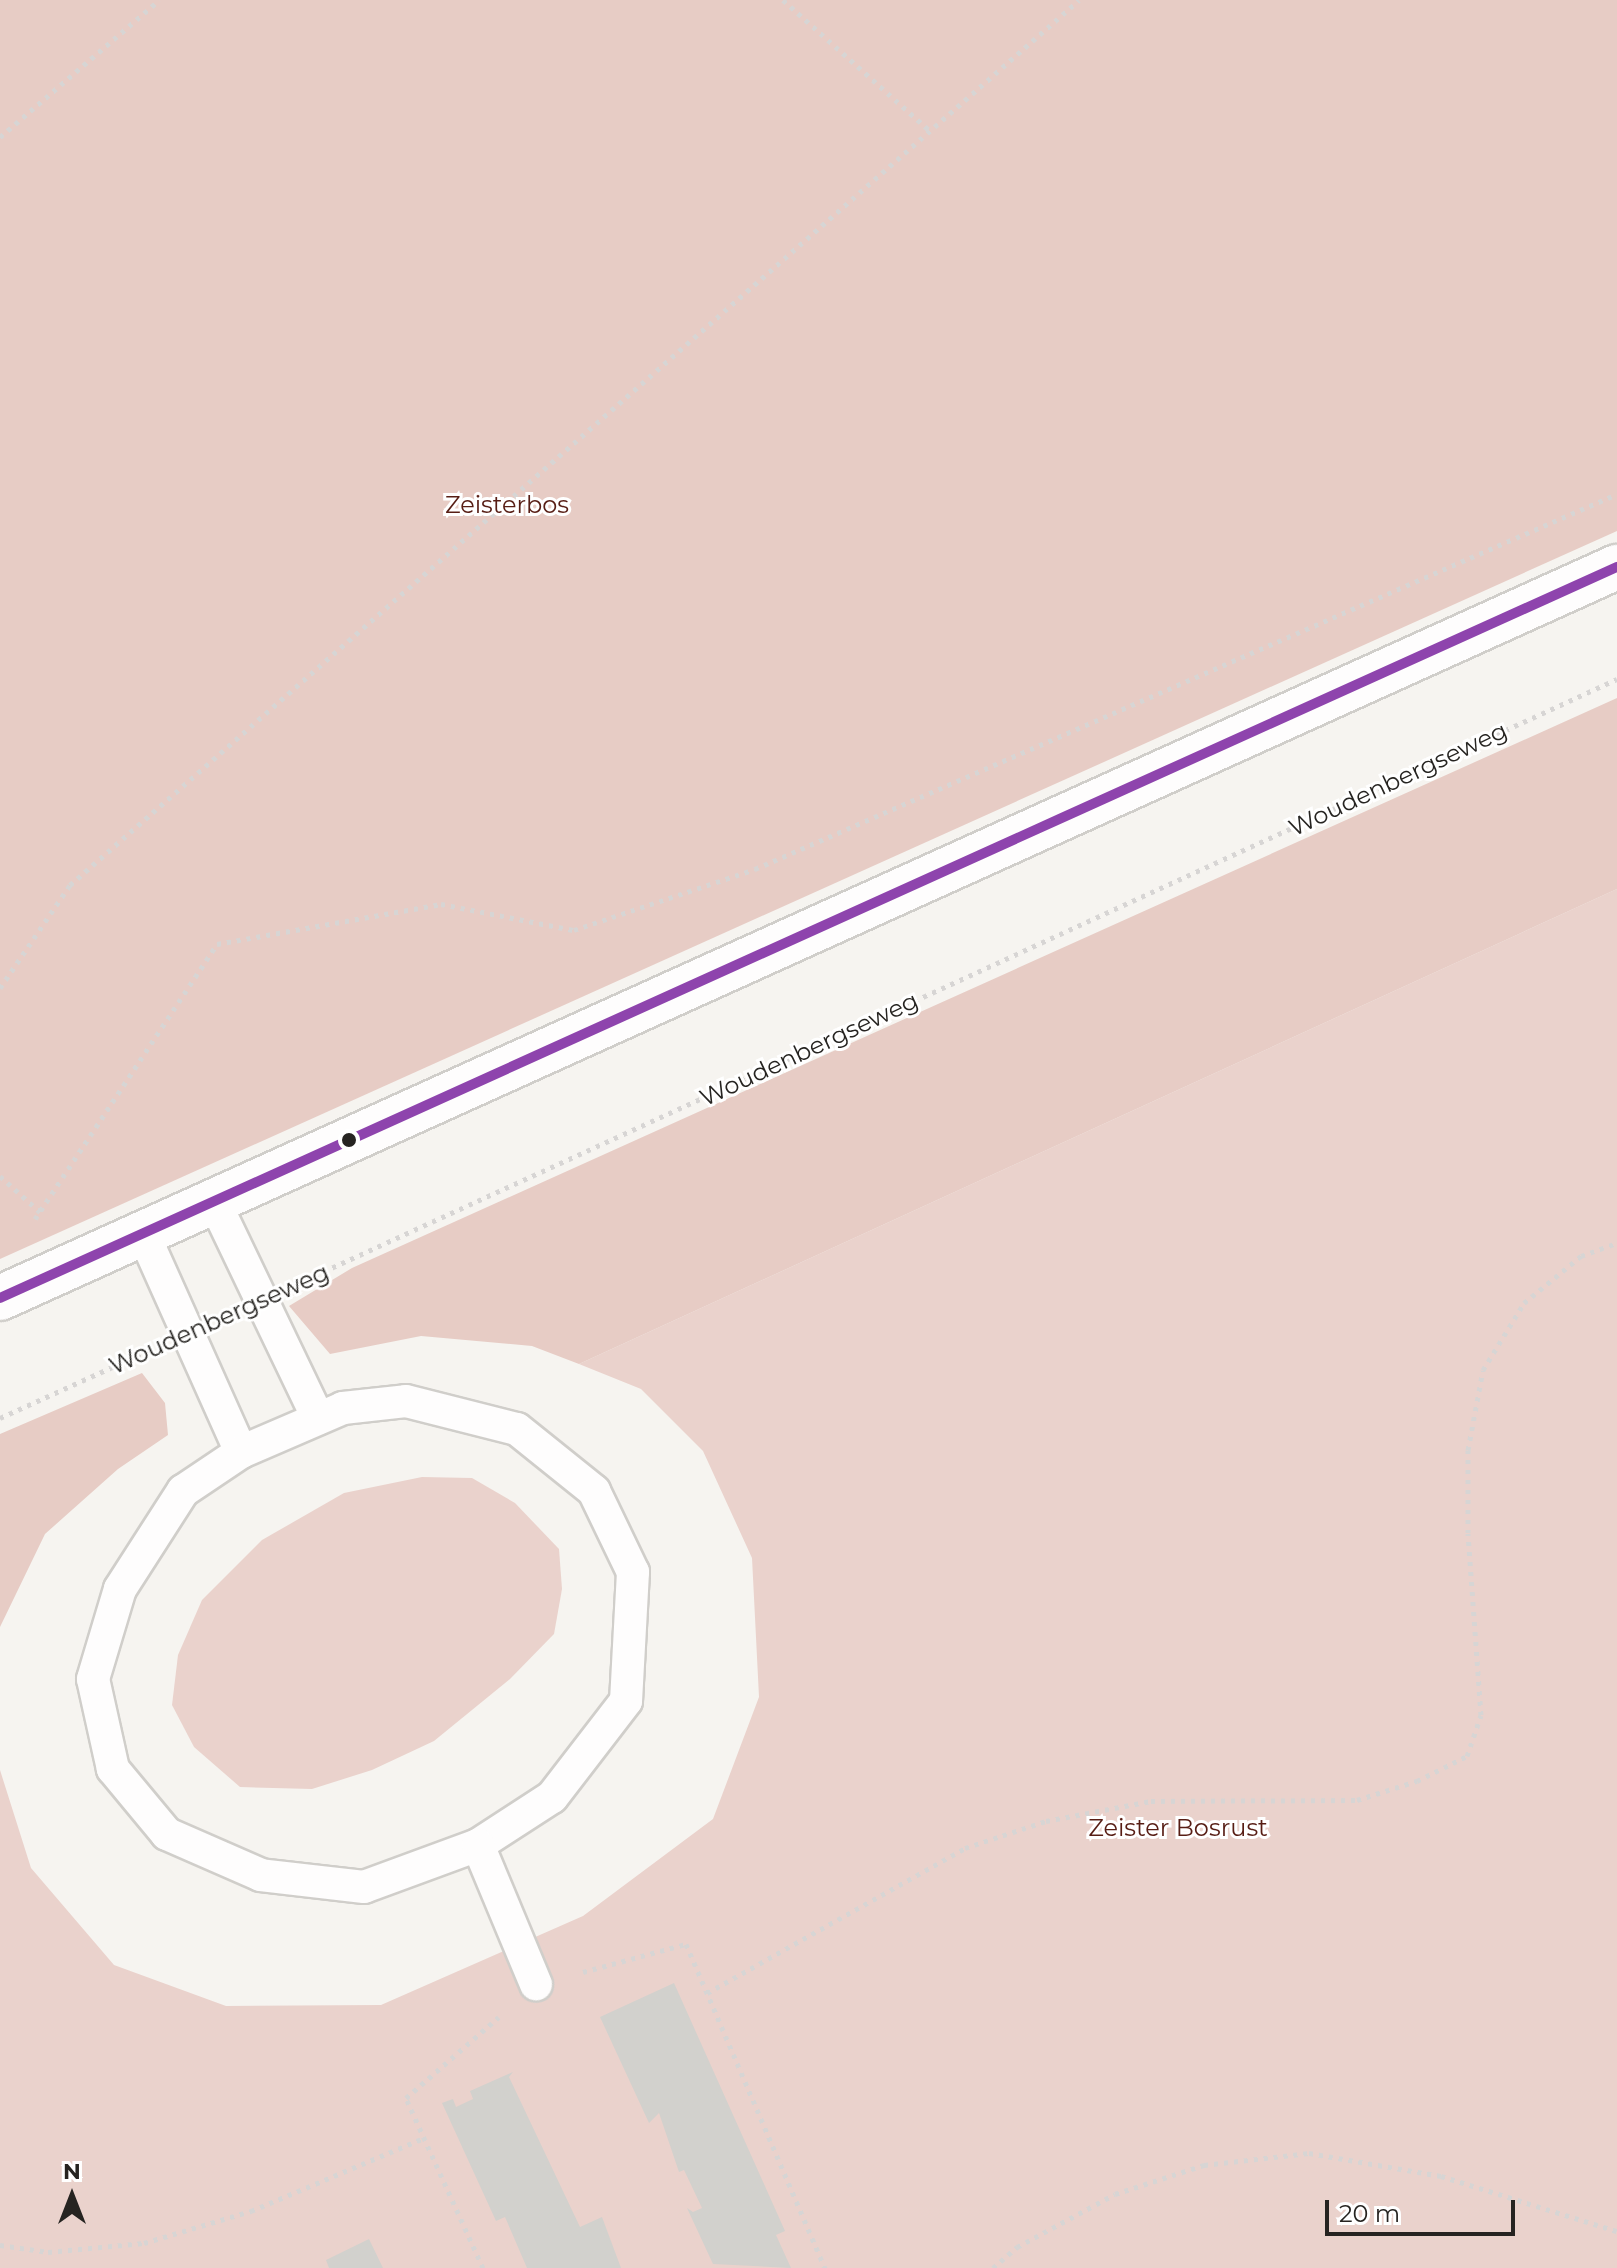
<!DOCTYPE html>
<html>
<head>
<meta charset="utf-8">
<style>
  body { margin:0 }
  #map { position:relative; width:1617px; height:2268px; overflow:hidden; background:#f6f4f0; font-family:Montserrat,sans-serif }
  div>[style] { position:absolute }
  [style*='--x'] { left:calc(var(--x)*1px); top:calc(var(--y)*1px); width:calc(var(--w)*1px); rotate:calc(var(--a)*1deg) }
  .green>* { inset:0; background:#ead2cc }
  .forest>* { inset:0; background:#e7ccc5 }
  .building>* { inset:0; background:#d2d1cd }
  .path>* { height:5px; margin-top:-2.5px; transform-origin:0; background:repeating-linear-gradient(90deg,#d7d5d4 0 4px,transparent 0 10px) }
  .roads { filter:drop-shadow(2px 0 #d0ceca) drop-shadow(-2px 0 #d0ceca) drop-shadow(0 2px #d0ceca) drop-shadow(0 -2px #d0ceca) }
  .lane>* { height:32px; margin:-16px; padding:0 16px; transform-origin:16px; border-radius:16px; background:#fefdfd }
  .primary>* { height:44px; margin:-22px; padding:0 22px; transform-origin:22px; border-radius:22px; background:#fefdfd }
  .bus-1>* { height:10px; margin:-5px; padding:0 5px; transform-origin:5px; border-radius:5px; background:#8e44ad }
  .dots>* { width:22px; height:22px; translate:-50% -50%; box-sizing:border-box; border:4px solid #fff; border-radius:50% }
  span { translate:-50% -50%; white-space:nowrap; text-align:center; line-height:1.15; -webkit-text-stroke:6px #fff; paint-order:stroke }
  .park-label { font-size:24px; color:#571d14 }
  .street-label { font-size:24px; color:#262421 }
  .north { position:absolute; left:32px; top:2156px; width:80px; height:80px; -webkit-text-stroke:6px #fff; paint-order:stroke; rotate:0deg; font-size:22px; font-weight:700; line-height:32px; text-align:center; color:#262421 }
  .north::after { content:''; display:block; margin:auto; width:28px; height:36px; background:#262421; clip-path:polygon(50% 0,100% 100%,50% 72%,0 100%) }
  .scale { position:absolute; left:1325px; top:2200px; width:190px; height:36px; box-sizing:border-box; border:4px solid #262421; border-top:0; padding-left:10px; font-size:24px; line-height:28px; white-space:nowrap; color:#262421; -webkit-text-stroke:6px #fff; paint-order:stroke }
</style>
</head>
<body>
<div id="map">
  <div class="green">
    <i style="clip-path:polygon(1617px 889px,1617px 2268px,0 2268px,0 1770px,31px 1868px,114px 1965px,226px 2006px,381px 2005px,583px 1916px,713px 1819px,759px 1697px,752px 1558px,703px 1451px,641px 1389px,579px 1364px)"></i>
    <i style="clip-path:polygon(422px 1477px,472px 1478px,515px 1503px,559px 1549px,562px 1589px,554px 1634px,510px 1679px,434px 1741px,372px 1770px,312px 1789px,240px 1787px,194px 1747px,172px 1705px,178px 1655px,202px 1600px,262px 1540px,344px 1493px)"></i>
  </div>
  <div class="forest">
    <i style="clip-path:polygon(0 0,1617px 0,1617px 531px,0 1259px)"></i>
    <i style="clip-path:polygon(1617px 698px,1617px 889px,579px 1364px,532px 1346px,421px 1336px,330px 1354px,289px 1306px,352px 1268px)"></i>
    <i style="clip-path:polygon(142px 1373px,165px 1403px,168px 1435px,118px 1469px,45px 1534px,0 1627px,0 1434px)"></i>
  </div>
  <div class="building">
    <i style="clip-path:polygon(674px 1983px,785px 2231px,776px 2235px,791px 2268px,713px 2264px,687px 2208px,693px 2212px,702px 2208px,684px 2170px,679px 2172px,659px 2113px,649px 2123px,600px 2017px)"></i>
    <i style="clip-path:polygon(513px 2072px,509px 2077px,580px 2227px,602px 2217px,621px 2268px,527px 2268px,505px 2217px,496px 2221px,442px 2103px,453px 2099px,456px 2107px,473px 2099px,470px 2091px)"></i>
    <i style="clip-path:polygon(369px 2239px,383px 2268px,329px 2268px,326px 2260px)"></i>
  </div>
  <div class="path">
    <i style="--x:783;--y:0;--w:198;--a:41.7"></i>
    <i style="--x:0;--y:137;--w:210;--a:-40.7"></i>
    <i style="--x:0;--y:988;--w:125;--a:-55.8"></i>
    <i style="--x:70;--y:885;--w:1342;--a:-41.25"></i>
    <i style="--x:0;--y:1176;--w:54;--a:42"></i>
    <i style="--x:35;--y:1219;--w:330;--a:-56.5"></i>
    <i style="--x:217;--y:944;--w:228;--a:-10.1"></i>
    <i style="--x:441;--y:904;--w:136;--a:11.1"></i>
    <i style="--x:574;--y:930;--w:191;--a:-18.6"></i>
    <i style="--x:755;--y:869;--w:940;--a:-23.51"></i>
    <i style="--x:305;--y:1280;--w:1443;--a:-24.61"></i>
    <i style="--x:0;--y:1418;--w:157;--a:-24.4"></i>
    <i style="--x:583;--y:1972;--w:107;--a:-15.2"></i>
    <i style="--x:686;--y:1944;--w:353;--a:66.8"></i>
    <i style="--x:707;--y:1993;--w:296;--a:-29.3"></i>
    <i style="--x:965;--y:1848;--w:85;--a:-18.4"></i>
    <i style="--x:1046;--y:1821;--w:107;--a:-10.8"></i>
    <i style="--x:1151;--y:1801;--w:206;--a:-0.3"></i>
    <i style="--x:1357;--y:1800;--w:63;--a:-17.6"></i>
    <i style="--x:1417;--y:1781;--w:56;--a:-26.6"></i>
    <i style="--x:1467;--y:1756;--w:43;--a:-71.1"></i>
    <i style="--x:1481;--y:1715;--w:182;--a:-94.1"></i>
    <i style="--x:1468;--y:1533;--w:83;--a:-90"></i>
    <i style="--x:1468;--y:1450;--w:81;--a:-79.4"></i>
    <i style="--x:1483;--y:1370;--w:79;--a:-58.5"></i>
    <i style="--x:1524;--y:1303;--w:74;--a:-39.5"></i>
    <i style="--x:1581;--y:1256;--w:38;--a:-20"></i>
    <i style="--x:0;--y:2245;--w:49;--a:8.3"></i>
    <i style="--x:48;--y:2252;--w:96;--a:-5.4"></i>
    <i style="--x:144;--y:2243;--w:112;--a:-16.7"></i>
    <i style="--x:251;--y:2211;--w:188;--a:-22.9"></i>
    <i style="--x:483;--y:2268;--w:187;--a:-114.4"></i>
    <i style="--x:406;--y:2098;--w:123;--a:-41.1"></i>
    <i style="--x:993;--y:2268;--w:32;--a:-41"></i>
    <i style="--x:1017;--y:2247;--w:111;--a:-28.4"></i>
    <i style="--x:1115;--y:2194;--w:94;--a:-18"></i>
    <i style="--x:1204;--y:2165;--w:106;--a:-6.5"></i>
    <i style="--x:1309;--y:2153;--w:134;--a:9.9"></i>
    <i style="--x:1441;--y:2176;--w:184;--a:17.4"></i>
  </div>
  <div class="roads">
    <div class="lane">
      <i style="--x:214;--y:1201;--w:241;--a:64.4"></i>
      <i style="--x:143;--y:1233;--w:240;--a:65.9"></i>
      <i style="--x:406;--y:1401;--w:114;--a:14.2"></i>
      <i style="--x:517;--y:1429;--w:99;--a:38.8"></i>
      <i style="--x:594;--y:1491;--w:90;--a:64.3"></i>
      <i style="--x:633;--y:1572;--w:129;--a:93.1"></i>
      <i style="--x:626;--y:1701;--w:121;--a:127.6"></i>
      <i style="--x:552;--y:1797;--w:88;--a:147"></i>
      <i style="--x:478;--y:1845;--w:121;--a:159.8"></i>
      <i style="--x:364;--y:1887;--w:104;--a:-173.4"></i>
      <i style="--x:261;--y:1875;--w:103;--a:-156.4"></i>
      <i style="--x:167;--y:1834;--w:85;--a:-129.7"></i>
      <i style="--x:113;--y:1769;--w:92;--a:-102.5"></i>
      <i style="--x:93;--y:1679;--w:94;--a:-73.3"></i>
      <i style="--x:120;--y:1589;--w:117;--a:-57.3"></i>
      <i style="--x:183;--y:1491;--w:70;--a:-33.9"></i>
      <i style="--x:241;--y:1452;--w:111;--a:-23.3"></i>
      <i style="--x:343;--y:1408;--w:63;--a:-6.3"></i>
      <i style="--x:478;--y:1845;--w:151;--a:67.4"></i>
    </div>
    <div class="primary">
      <i style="--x:0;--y:1298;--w:1775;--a:-24.33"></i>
    </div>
  </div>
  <div class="bus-1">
    <i style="--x:0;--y:1298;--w:1775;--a:-24.33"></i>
  </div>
  <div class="dots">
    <i style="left:349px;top:1140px;background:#262421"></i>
  </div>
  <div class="park-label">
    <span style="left:507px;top:505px">Zeisterbos</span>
    <span style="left:1178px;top:1828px">Zeister Bosrust</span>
  </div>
  <div class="street-label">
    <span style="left:1398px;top:779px;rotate:-25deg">Woudenbergseweg</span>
    <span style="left:809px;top:1049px;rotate:-25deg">Woudenbergseweg</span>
    <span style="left:219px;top:1319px;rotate:-24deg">Woudenbergseweg</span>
  </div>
  <div class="north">N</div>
  <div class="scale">20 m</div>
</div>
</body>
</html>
